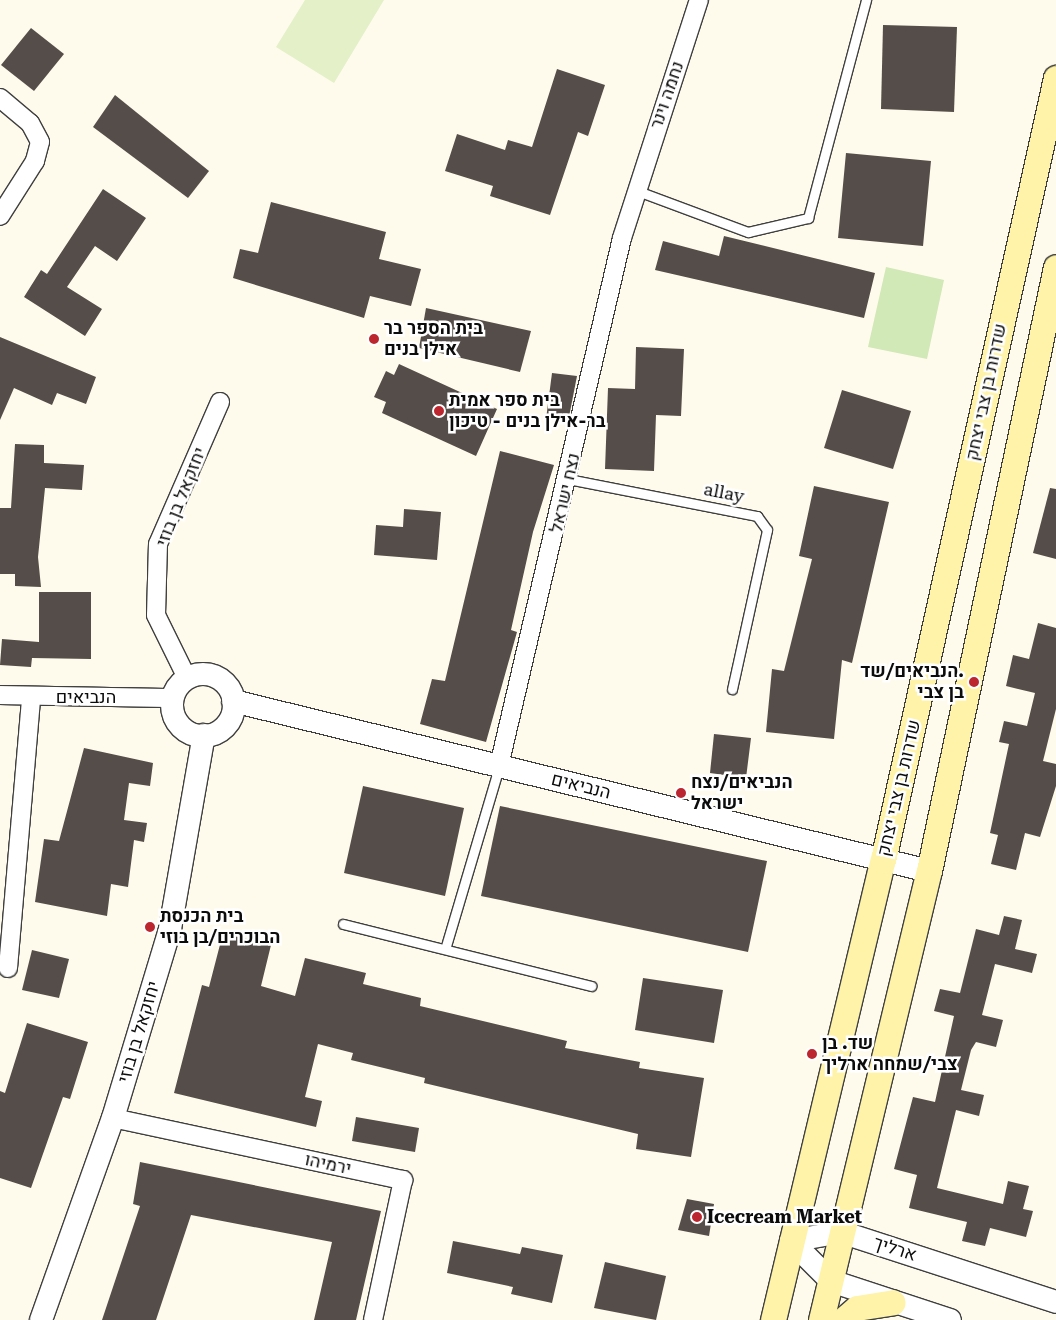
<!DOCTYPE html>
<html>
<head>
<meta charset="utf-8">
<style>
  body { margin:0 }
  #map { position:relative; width:1056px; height:1320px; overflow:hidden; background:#fffbec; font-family:"Roboto Serif",Heebo,serif }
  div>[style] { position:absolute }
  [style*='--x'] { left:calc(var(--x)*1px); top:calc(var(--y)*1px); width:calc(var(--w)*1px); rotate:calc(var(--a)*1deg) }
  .green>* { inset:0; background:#d1e8b7 }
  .pitch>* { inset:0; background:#e3f0c8 }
  .building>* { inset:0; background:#554d49 }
  .roads { filter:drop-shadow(1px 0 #3f3f3f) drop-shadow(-1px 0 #3f3f3f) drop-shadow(0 1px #3f3f3f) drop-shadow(0 -1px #3f3f3f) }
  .service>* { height:9px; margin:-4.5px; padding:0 4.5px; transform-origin:4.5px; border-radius:4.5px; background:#fff }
  .minor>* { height:18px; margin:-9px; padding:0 9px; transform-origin:9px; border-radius:9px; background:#fff }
  .tertiary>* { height:22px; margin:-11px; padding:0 11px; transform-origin:11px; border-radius:11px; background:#fff }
  .tertiary>.ring { margin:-11px; padding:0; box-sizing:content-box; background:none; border:22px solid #fff; border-radius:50% }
  .secondary>* { height:25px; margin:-12.5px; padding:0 12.5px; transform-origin:12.5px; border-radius:12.5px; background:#fef3a8 }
  .dots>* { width:14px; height:14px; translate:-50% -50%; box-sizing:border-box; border:2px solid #fff; border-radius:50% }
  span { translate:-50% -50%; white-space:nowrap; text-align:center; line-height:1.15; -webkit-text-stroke:5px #fff; paint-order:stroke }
  .street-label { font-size:18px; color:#0c0c0c }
  .poi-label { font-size:18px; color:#0c0c0c; font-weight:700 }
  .left { translate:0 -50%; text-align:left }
  .right { translate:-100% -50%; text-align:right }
</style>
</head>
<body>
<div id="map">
  <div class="green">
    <i style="clip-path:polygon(886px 267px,944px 280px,927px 359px,868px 347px)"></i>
  </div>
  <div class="pitch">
    <i style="clip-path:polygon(305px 0,384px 0,334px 83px,276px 47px)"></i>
  </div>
  <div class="building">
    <i style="clip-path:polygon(883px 25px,957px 27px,954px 112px,881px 109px)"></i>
    <i style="clip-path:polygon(31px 28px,64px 54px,34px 91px,1px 65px)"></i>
    <i style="clip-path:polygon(557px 69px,605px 85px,588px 136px,578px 132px,550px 215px,490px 196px,493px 186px,445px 171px,457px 134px,505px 150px,508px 140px,532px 147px)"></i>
    <i style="clip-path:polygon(115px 95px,209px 171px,188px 198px,93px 127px)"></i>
    <i style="clip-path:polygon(846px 153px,931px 161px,923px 246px,838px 238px)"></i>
    <i style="clip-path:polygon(103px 189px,146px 218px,117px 261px,95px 246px,67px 287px,102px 309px,85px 336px,24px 297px,41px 270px,47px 274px)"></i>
    <i style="clip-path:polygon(271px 202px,386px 232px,379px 259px,421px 269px,411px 306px,370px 296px,364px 318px,233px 278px,240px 249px,258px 253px)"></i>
    <i style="clip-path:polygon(724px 236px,875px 273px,864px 318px,655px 270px,663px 241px,719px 256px)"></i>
    <i style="clip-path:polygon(426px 308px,531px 331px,520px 372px,419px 348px)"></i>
    <i style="clip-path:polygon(0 337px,96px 377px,86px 404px,57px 393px,52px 405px,14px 388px,0 420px)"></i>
    <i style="clip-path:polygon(636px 347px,684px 349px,681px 416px,656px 415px,654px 471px,605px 469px,608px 388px,635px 389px)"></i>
    <i style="clip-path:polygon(399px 364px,497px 409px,476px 456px,382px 413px,386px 402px,374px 397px,386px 371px,394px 375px)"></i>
    <i style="clip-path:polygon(552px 373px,577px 376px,568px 422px,546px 419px)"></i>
    <i style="clip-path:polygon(842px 390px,911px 411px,893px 469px,824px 448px)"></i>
    <i style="clip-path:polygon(15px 444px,44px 445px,44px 463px,84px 465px,82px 490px,45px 488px,38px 557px,41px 587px,15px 586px,15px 574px,0 574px,0 508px,11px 508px)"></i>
    <i style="clip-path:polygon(500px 451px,554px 465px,533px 532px,511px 630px,517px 632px,486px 742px,420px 724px,432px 679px,445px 681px)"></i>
    <i style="clip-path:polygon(814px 486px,889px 502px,852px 663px,842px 660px,834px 739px,766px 732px,772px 669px,784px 671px,812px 559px,799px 556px)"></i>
    <i style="clip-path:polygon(1050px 488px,1056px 489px,1056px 559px,1033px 553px)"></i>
    <i style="clip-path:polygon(404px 509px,441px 512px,437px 560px,374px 555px,376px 525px,403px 527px)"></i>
    <i style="clip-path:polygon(39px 592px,91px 592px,91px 659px,32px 658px,31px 667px,0 665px,2px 639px,39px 642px)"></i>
    <i style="clip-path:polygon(1038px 623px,1056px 628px,1056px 709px,1043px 761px,1056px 764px,1056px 786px,1040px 837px,1025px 833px,1016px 870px,991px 864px,998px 835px,990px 833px,1009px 744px,999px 742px,1004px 721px,1027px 726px,1035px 693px,1006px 686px,1013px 655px,1029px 659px)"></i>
    <i style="clip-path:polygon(714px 734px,751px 738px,746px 778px,710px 773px)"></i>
    <i style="clip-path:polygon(84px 748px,153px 763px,150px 786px,129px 783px,124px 820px,147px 823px,144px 842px,134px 840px,128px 887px,111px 884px,107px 916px,35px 902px,44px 839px,59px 841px)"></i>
    <i style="clip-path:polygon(363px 786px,464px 808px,445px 896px,344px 873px)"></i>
    <i style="clip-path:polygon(500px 806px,767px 861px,748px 952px,481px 896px)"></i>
    <i style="clip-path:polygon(1004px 916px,1022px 920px,1015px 949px,1037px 954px,1032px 973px,995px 964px,982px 1015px,1003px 1020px,996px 1047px,976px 1042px,971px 1050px,961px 1090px,984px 1095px,979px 1116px,956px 1110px,937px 1188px,1003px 1204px,1008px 1181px,1029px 1186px,1023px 1209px,1033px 1211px,1026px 1237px,990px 1228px,985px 1246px,962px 1241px,967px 1222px,909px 1208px,917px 1175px,894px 1169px,913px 1097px,935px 1102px,954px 1016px,934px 1011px,940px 989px,960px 993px,976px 929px,999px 935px)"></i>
    <i style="clip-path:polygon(223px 933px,271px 945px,261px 986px,295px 996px,305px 958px,366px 973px,363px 984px,421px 998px,420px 1006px,567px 1041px,565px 1048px,640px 1062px,639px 1068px,704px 1078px,691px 1157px,636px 1149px,638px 1134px,424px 1083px,425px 1078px,351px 1060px,353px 1053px,318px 1044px,305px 1097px,322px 1101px,316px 1127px,174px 1093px,202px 985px,209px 987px)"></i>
    <i style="clip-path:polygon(32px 950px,69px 959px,59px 998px,22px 990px)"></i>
    <i style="clip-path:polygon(643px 978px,723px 990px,714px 1043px,635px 1030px)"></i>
    <i style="clip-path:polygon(27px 1023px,88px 1042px,70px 1099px,63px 1097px,31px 1188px,0 1178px,0 1091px,5px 1093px)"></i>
    <i style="clip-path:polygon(356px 1117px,419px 1128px,415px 1152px,352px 1141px)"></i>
    <i style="clip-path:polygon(140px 1162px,381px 1211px,356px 1320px,314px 1320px,332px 1242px,191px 1215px,156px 1320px,102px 1320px,140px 1206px,133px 1204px)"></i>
    <i style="clip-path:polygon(687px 1199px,714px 1204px,709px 1236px,678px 1230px)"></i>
    <i style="clip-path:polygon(453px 1241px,520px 1254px,522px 1247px,563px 1255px,552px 1303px,511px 1294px,513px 1287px,447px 1273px)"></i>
    <i style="clip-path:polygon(605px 1262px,666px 1276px,656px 1320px,594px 1308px)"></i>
  </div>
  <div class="roads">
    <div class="service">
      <i style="--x:635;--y:190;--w:121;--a:20.4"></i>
      <i style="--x:748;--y:232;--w:62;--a:-13.1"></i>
      <i style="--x:808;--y:218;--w:226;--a:-75.1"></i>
      <i style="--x:568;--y:479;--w:193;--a:11.1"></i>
      <i style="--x:757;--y:516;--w:17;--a:54"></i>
      <i style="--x:767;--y:530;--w:163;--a:102.4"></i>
      <i style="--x:343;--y:924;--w:256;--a:14"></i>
      <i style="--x:446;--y:946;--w:187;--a:-73.5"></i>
    </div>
    <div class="minor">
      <i style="--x:0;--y:98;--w:39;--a:40"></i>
      <i style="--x:30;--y:123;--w:21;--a:62"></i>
      <i style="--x:40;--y:142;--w:20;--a:105"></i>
      <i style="--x:35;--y:161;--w:65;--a:122.5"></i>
      <i style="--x:187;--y:678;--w:70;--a:-116.2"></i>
      <i style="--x:156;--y:615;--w:71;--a:-88.4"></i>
      <i style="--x:158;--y:544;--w:155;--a:-66.4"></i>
      <i style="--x:0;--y:695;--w:172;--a:1"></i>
      <i style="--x:499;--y:766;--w:542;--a:-76.89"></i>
      <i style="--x:622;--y:238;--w:250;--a:-72.1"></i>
      <i style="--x:8;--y:968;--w:272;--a:-85.1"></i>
      <i style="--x:113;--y:1118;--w:297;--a:12.1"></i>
      <i style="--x:403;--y:1180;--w:143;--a:102.1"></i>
    </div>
    <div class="tertiary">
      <i class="ring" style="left:172px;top:674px;width:40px;height:40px"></i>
      <i style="--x:233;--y:701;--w:716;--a:13.73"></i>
      <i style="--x:791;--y:1241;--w:51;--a:-10.2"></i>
      <i style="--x:841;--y:1232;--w:226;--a:18"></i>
      <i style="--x:791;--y:1241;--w:57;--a:45"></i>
      <i style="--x:831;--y:1281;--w:125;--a:18.1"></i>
      <i style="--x:41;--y:1320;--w:214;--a:-70.4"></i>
      <i style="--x:113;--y:1118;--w:197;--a:-73.2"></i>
      <i style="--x:170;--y:929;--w:197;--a:-80.1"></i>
    </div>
    <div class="secondary">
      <i style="--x:773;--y:1320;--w:473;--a:-76.6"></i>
      <i style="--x:883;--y:860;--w:801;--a:-77.53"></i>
      <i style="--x:821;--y:1320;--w:462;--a:-76.5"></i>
      <i style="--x:929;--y:871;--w:617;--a:-78.13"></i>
      <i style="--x:843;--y:1320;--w:18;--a:-41"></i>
      <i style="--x:857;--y:1308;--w:36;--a:-9"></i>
    </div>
  </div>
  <div class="dots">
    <i style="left:374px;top:339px;background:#bb262f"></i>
    <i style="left:439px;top:411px;background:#bb262f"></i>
    <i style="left:974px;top:682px;background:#bb262f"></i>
    <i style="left:681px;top:793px;background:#bb262f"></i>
    <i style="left:150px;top:927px;background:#bb262f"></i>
    <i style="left:812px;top:1054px;background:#bb262f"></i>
    <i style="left:697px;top:1217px;background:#bb262f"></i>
  </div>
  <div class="street-label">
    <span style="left:667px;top:95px;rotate:-71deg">נחמה וינר</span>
    <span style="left:986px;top:392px;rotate:-78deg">שדרות בן צבי יצחק</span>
    <span style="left:565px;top:493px;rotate:-77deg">נצח ישראל</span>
    <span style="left:724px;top:493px;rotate:11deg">allay</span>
    <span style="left:181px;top:497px;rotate:-68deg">יחזקאל בן בוזי</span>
    <span style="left:86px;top:697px">הנביאים</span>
    <span style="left:581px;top:786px;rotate:14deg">הנביאים</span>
    <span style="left:899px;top:788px;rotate:-77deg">שדרות בן צבי יצחק</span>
    <span style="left:139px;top:1032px;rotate:-73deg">יחזקאל בן בוזי</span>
    <span style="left:328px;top:1164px;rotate:12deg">ירמיהו</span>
    <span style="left:895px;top:1249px;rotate:18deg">ארליך</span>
  </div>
  <div class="poi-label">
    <span class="left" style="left:384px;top:339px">בית הספר בר<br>אילן בנים</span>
    <span class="left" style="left:449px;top:411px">בית ספר אמית<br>בר-אילן בנים - טיכון</span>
    <span class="right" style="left:964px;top:682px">הנביאים/שד.<br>בן צבי</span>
    <span class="left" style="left:691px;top:793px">הנביאים/נצח<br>ישראל</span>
    <span class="left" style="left:160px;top:927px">בית הכנסת<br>הבוכרים/בן בוזי</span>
    <span class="left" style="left:822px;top:1054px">שד. בן<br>צבי/שמחה ארליך</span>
    <span class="left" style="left:707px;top:1217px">Icecream Market</span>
  </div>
</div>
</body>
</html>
